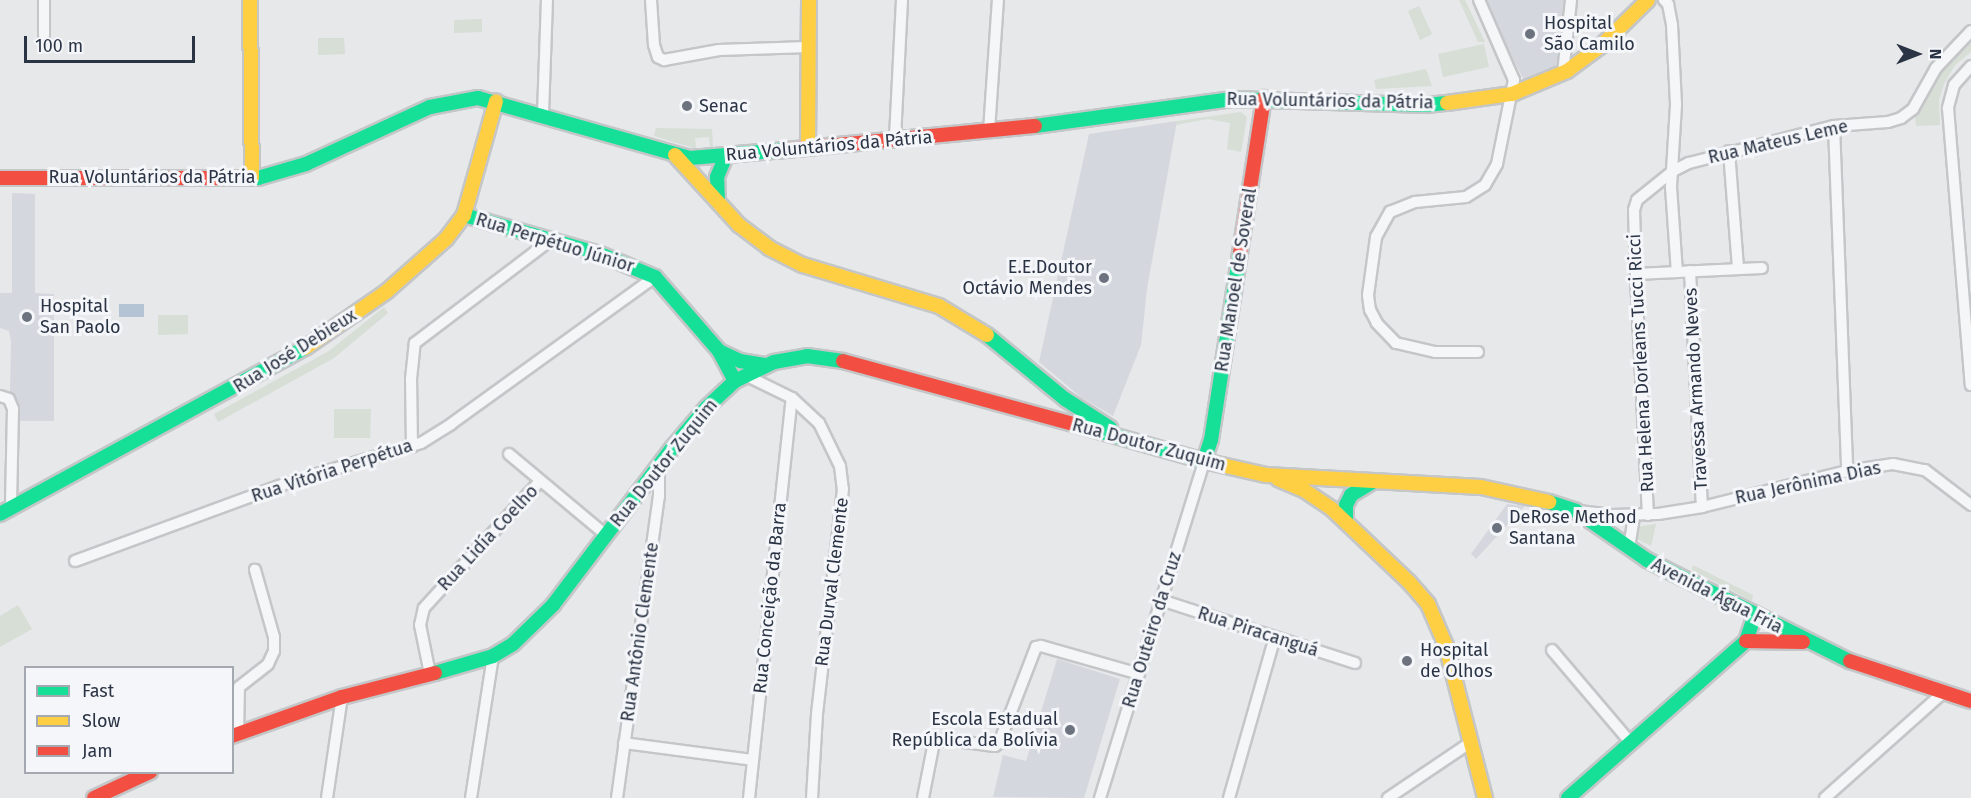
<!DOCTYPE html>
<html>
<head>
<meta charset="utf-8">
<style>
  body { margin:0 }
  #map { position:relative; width:1971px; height:798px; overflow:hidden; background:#e6e8ea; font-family:"Fira Sans",sans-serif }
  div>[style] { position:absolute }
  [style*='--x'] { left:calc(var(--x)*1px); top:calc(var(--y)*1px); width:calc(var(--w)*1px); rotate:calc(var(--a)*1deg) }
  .built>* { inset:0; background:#d4d7dd }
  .green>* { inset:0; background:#d6ded6 }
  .water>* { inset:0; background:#b4c4d5 }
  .roads { filter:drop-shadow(2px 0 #c4c6c8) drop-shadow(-2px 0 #c4c6c8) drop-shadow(0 2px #c4c6c8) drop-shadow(0 -2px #c4c6c8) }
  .street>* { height:10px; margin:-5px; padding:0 5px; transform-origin:5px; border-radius:5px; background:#f5f6f7 }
  .fast>* { height:14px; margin:-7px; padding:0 7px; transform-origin:7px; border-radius:7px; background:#16e098 }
  .slow>* { height:14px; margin:-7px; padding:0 7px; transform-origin:7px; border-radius:7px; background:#ffcf43 }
  .jam>* { height:14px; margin:-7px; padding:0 7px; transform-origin:7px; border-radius:7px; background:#f24e42 }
  .dots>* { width:16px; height:16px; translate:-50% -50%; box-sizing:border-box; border:3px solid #f4f6f9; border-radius:50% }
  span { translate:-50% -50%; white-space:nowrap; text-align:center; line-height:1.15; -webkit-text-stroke:6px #f4f6f9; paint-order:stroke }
  .poi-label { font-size:18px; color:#2b3445 }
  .left { translate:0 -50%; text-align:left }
  .right { translate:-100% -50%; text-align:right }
  .street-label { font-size:18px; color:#2b3445 }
  .legend { position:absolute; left:24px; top:666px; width:210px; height:108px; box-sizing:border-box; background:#f4f6f9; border:2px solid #a4a8b1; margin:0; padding:8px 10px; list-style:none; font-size:18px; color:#2b3445 }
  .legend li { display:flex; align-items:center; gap:12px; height:30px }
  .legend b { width:30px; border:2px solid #a4a8b1 }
  .north { position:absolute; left:1887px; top:24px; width:60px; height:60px; -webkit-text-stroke:4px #f4f6f9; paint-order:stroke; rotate:90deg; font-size:16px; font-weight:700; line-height:24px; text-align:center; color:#2b3445 }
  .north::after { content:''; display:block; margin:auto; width:21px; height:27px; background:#2b3445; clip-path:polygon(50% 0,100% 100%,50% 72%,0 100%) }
  .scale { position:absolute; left:24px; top:36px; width:171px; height:27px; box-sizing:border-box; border:3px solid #2b3445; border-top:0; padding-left:8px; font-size:18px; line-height:21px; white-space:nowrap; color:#2b3445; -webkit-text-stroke:4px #f4f6f9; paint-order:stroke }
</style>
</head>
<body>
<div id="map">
  <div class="built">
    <i style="clip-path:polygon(1483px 0,1565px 0,1557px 63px,1552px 72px,1525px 82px)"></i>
    <i style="clip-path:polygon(1177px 121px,1147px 289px,1141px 345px,1113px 416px,1082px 398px,1039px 362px,1089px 134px)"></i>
    <i style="clip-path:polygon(12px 193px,35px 194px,35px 293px,54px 294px,54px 421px,15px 421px,10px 393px,11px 341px,9px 331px,0 328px,0 293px,12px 293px)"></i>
    <i style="clip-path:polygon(1507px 504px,1525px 506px,1476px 559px,1471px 554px)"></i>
    <i style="clip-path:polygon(1057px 659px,1120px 679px,1084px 798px,993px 797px,1003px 755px,1026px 761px)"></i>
  </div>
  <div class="green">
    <i style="clip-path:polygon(1459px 0,1465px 0,1485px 42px,1478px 42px)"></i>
    <i style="clip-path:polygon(1419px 6px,1432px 34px,1420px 40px,1408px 11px)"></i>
    <i style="clip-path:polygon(482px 19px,482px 32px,454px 33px,454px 20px)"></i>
    <i style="clip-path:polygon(318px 38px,344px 38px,345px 54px,318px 55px)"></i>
    <i style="clip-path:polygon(1971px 42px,1971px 52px,1955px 65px,1944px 84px,1939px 100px,1940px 125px,1916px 126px,1915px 117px,1940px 74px)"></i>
    <i style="clip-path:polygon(1484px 44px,1489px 67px,1443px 77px,1438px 54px)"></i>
    <i style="clip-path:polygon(1426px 69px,1432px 86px,1376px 89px,1374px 80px)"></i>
    <i style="clip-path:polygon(1241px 112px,1247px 117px,1241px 152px,1227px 149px,1230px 123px,1207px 119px,1176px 125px,1177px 121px)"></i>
    <i style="clip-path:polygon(656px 128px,712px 129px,713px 147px,710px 147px,709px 137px,695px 138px,696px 149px,654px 136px)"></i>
    <i style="clip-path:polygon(384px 307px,388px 313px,334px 358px,218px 422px,214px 414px,329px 351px)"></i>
    <i style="clip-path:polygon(158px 315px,188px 315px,188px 334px,158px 335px)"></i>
    <i style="clip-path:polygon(334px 409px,371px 409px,370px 438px,334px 438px)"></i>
    <i style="clip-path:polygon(1656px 524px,1651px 546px,1635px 538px,1637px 527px)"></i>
    <i style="clip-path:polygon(1693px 565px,1753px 595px,1752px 601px,1692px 570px)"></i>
    <i style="clip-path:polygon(18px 605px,32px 629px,0 647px,0 616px)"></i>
  </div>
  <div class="water">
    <i style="clip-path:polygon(119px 304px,144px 304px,144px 317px,119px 317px)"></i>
  </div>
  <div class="roads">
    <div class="street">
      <i style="--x:44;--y:0;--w:35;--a:90"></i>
      <i style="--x:651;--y:0;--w:45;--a:86.2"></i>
      <i style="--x:654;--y:45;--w:13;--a:72"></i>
      <i style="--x:658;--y:57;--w:7;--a:27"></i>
      <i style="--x:664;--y:60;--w:56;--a:-10.3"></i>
      <i style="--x:719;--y:50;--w:89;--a:-1.9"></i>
      <i style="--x:1664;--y:0;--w:6;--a:45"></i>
      <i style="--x:1668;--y:4;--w:21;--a:79"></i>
      <i style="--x:1672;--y:25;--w:80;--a:87.1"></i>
      <i style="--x:1676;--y:105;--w:82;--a:93.5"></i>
      <i style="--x:1671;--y:187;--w:85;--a:86"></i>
      <i style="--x:1971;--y:66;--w:25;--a:132"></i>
      <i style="--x:1954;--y:85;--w:24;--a:105"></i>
      <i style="--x:1948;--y:108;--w:278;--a:85.3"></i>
      <i style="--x:1563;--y:73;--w:73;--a:-83.7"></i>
      <i style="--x:543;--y:114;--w:114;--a:-88"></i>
      <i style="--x:1834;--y:126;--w:345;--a:87.8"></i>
      <i style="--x:989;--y:131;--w:131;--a:-86.1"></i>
      <i style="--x:895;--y:138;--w:138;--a:-87.1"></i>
      <i style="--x:1729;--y:151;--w:118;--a:85.6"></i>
      <i style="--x:1690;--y:271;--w:236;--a:87.1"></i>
      <i style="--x:1636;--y:274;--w:126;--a:-2.7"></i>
      <i style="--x:1478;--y:352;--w:43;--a:180"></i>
      <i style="--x:1435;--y:352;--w:40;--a:-167"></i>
      <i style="--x:1396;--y:343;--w:28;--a:-134"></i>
      <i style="--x:1377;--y:323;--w:15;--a:-118"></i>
      <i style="--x:1370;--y:310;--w:15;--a:-98"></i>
      <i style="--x:1368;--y:295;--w:59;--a:-82.1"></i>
      <i style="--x:1376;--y:237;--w:29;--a:-61"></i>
      <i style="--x:1390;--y:212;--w:27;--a:-22"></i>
      <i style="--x:1415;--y:202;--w:51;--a:-5.6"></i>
      <i style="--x:1466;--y:197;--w:22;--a:-32"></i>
      <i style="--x:1485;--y:185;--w:24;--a:-60"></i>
      <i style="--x:1497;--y:164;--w:86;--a:-78.6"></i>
      <i style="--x:1514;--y:80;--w:87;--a:-113.6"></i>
      <i style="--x:745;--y:375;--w:52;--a:26.1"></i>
      <i style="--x:792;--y:398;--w:37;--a:43"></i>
      <i style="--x:819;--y:423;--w:48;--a:64"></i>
      <i style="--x:840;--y:466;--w:23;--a:83"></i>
      <i style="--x:843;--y:489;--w:226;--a:96.6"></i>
      <i style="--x:817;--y:714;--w:84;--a:93.4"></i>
      <i style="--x:0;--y:396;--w:9;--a:18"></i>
      <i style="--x:9;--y:399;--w:11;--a:68"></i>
      <i style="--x:13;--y:409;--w:98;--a:91.2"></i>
      <i style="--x:412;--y:447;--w:68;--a:-90.8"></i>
      <i style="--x:411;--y:379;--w:36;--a:-84"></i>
      <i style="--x:415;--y:343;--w:172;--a:-37.2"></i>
      <i style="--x:509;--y:454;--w:126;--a:39.9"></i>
      <i style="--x:1579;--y:511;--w:33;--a:7"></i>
      <i style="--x:1612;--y:515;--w:46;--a:-1.2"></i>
      <i style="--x:1658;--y:514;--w:45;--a:-9"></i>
      <i style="--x:1702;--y:507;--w:149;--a:-13.9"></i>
      <i style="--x:1847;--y:471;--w:47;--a:-8.7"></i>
      <i style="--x:1893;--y:464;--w:33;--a:11"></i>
      <i style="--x:1925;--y:470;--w:58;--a:37.3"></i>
      <i style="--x:1648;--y:515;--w:241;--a:-92.9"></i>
      <i style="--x:1636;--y:274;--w:64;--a:-91.8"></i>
      <i style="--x:1634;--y:210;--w:10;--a:-73"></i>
      <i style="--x:1637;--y:200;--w:46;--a:-38.9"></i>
      <i style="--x:1673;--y:171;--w:18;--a:-27"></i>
      <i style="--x:1689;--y:163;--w:150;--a:-14.3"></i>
      <i style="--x:1834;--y:126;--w:54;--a:-4.2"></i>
      <i style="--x:1888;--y:122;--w:14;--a:-17"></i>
      <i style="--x:1901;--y:118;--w:15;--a:-37"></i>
      <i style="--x:1913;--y:109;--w:47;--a:-60.7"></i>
      <i style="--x:1936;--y:68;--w:51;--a:-46.6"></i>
      <i style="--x:1629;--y:548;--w:32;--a:-81"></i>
      <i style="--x:75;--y:561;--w:229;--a:-20.2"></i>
      <i style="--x:290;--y:482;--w:137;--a:-16.6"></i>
      <i style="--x:421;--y:443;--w:36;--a:-32"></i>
      <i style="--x:451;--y:424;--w:251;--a:-35.8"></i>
      <i style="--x:1161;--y:600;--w:204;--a:18"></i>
      <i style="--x:1552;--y:650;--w:121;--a:49.7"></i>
      <i style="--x:430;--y:674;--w:50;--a:-101.5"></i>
      <i style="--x:420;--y:625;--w:17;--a:-77"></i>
      <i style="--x:424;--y:608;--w:172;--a:-47.6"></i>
      <i style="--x:238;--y:734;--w:47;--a:-88.8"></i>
      <i style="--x:239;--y:687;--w:37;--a:-38"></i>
      <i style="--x:268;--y:664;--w:14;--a:-65"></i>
      <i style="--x:274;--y:651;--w:14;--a:-90"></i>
      <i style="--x:274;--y:637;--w:70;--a:-105.8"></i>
      <i style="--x:624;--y:743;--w:130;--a:7.5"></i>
      <i style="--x:327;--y:798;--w:102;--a:-81.6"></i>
      <i style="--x:471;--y:798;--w:144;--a:-81.2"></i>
      <i style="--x:617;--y:798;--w:305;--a:-82.1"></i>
      <i style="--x:659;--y:496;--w:31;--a:-90"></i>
      <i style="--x:749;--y:798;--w:402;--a:-83.9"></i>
      <i style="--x:923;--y:798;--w:57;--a:-78.9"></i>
      <i style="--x:934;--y:742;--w:15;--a:-8"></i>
      <i style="--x:949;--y:740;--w:46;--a:7.4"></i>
      <i style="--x:995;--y:746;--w:5;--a:-37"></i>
      <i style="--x:999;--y:743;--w:103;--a:-68.9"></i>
      <i style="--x:1036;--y:647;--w:5;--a:-11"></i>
      <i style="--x:1041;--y:646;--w:102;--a:15.9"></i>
      <i style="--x:1100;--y:798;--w:353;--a:-72.8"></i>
      <i style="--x:1229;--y:798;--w:167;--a:-74.1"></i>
      <i style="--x:1388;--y:798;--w:100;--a:-34"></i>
      <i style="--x:1825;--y:798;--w:158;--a:-41.7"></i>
    </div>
    <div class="fast">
      <i style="--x:1035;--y:126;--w:199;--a:-7.8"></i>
      <i style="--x:1232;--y:99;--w:195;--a:1.8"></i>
      <i style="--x:1427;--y:105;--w:20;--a:-6"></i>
      <i style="--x:221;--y:178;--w:37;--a:0"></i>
      <i style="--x:258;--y:178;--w:50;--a:-16.3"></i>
      <i style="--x:306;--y:164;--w:136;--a:-24.7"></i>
      <i style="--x:430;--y:107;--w:49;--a:-10.6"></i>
      <i style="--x:478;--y:98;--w:220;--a:15.8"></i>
      <i style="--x:690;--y:158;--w:95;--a:-4.8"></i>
      <i style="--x:718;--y:202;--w:25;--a:-92"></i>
      <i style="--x:717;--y:177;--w:23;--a:-67"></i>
      <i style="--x:464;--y:215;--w:141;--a:16"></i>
      <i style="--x:600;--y:254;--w:60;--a:22.7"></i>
      <i style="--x:655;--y:277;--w:98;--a:49.1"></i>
      <i style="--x:719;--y:351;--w:34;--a:62"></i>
      <i style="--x:987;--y:335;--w:101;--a:39.4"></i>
      <i style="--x:1065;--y:399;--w:54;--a:32.8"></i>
      <i style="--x:719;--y:351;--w:23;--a:25"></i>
      <i style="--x:740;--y:361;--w:25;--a:9"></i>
      <i style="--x:1077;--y:425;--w:132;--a:15.8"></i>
      <i style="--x:1204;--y:461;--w:22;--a:-72"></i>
      <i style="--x:1211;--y:440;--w:189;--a:-81.2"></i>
      <i style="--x:1549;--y:502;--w:28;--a:18"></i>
      <i style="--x:1576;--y:511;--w:86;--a:34.6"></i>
      <i style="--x:1647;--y:560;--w:227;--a:26.5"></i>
      <i style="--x:0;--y:514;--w:347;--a:-28.6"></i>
      <i style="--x:1346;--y:522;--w:17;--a:-90"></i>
      <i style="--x:1346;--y:505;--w:11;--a:-63"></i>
      <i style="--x:1351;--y:495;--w:27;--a:-31"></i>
      <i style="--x:435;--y:673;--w:60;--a:-16.3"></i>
      <i style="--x:493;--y:656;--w:23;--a:-31"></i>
      <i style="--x:513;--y:644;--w:56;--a:-44.3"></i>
      <i style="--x:553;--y:605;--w:198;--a:-52.8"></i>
      <i style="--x:673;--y:447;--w:52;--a:-49.6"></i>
      <i style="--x:707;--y:407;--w:38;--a:-43"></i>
      <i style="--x:735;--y:381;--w:43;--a:-26"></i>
      <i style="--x:774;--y:362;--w:34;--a:-10"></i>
      <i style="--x:807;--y:356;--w:36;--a:8"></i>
      <i style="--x:1568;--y:798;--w:237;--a:-41.4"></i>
      <i style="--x:1746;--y:641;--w:28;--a:-71"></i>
    </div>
    <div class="slow">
      <i style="--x:250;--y:0;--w:178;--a:89.4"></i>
      <i style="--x:1447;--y:103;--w:66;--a:-7.9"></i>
      <i style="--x:1512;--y:94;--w:60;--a:-22.7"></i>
      <i style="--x:1567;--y:71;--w:44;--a:-36.6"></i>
      <i style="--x:1602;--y:45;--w:64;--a:-44.4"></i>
      <i style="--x:808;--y:146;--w:146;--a:-89.6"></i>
      <i style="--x:675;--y:155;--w:95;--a:47.6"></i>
      <i style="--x:739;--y:225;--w:38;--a:37"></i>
      <i style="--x:769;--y:248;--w:38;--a:27"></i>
      <i style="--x:803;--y:265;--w:142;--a:16.8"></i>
      <i style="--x:939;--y:306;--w:56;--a:31.1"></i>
      <i style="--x:305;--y:348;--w:98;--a:-34.7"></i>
      <i style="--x:386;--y:292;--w:80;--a:-41.5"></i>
      <i style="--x:446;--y:239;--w:30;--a:-53"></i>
      <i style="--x:464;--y:215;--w:118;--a:-74.3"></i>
      <i style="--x:1204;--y:461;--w:64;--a:12.7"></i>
      <i style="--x:1266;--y:475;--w:215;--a:3.2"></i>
      <i style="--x:1481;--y:487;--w:70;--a:12.4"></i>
      <i style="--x:1278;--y:479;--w:28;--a:23"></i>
      <i style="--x:1304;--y:490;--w:34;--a:34"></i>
      <i style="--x:1332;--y:509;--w:106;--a:43.5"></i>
      <i style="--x:1409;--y:582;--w:29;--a:49"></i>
      <i style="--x:1428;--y:604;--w:46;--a:66.8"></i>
      <i style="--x:1446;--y:646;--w:157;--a:75.6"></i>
    </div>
    <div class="jam">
      <i style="--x:785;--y:150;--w:251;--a:-5.5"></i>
      <i style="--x:0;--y:178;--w:221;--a:0"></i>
      <i style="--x:1240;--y:253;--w:157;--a:-81.2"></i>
      <i style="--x:843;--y:361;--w:243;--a:15.3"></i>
      <i style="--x:1746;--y:641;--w:57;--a:1"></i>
      <i style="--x:1850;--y:661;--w:127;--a:18.3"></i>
      <i style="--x:232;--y:736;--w:117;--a:-19.5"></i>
      <i style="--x:342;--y:697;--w:96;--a:-14.5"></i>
      <i style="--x:94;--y:798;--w:62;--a:-24.9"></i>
    </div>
  </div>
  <div class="dots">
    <i style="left:1530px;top:34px;background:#6c737f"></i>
    <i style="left:687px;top:106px;background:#6c737f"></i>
    <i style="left:1104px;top:278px;background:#6c737f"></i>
    <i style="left:27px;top:317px;background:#6c737f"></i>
    <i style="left:1497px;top:528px;background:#6c737f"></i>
    <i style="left:1407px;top:661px;background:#6c737f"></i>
    <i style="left:1070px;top:730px;background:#6c737f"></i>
  </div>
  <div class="poi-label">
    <span class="left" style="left:1544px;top:34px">Hospital<br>São Camilo</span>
    <span class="left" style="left:699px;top:106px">Senac</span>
    <span class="right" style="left:1092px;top:278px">E.E.Doutor<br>Octávio Mendes</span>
    <span class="left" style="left:40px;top:317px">Hospital<br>San Paolo</span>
    <span class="left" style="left:1509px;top:528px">DeRose Method<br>Santana</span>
    <span class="left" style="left:1420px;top:661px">Hospital<br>de Olhos</span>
    <span class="right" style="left:1058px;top:730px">Escola Estadual<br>República da Bolívia</span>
  </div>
  <div class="street-label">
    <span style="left:1330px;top:101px;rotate:1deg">Rua Voluntários da Pátria</span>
    <span style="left:1778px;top:142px;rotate:-13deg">Rua Mateus Leme</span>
    <span style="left:829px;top:146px;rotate:-5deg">Rua Voluntários da Pátria</span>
    <span style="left:152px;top:177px">Rua Voluntários da Pátria</span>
    <span style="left:555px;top:243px;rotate:17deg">Rua Perpétuo Júnior</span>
    <span style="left:1236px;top:280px;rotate:-81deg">Rua Manoel de Soveral</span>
    <span style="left:295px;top:351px;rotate:-32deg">Rua José Debieux</span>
    <span style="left:1641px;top:363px;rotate:-93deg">Rua Helena Dorleans Tucci Ricci</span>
    <span style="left:1696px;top:389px;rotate:-93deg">Travessa Armando Neves</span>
    <span style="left:1149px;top:445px;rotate:15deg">Rua Doutor Zuquim</span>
    <span style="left:664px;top:463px;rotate:-51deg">Rua Doutor Zuquim</span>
    <span style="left:332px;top:471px;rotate:-18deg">Rua Vitória Perpétua</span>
    <span style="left:1808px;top:483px;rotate:-12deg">Rua Jerônima Dias</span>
    <span style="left:488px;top:538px;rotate:-47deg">Rua Lidía Coelho</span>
    <span style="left:832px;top:582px;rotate:-83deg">Rua Durval Clemente</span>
    <span style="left:1717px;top:596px;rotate:27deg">Avenida Água Fria</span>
    <span style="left:770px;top:598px;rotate:-84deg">Rua Conceição da Barra</span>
    <span style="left:1152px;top:630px;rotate:-73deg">Rua Outeiro da Cruz</span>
    <span style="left:640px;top:632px;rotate:-82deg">Rua Antônio Clemente</span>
    <span style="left:1258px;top:632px;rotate:18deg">Rua Piracanguá</span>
  </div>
  <ul class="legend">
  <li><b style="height:8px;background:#16e098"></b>Fast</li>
  <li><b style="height:8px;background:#ffcf43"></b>Slow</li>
  <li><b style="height:8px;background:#f24e42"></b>Jam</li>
  </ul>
  <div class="north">N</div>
  <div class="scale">100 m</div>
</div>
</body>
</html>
